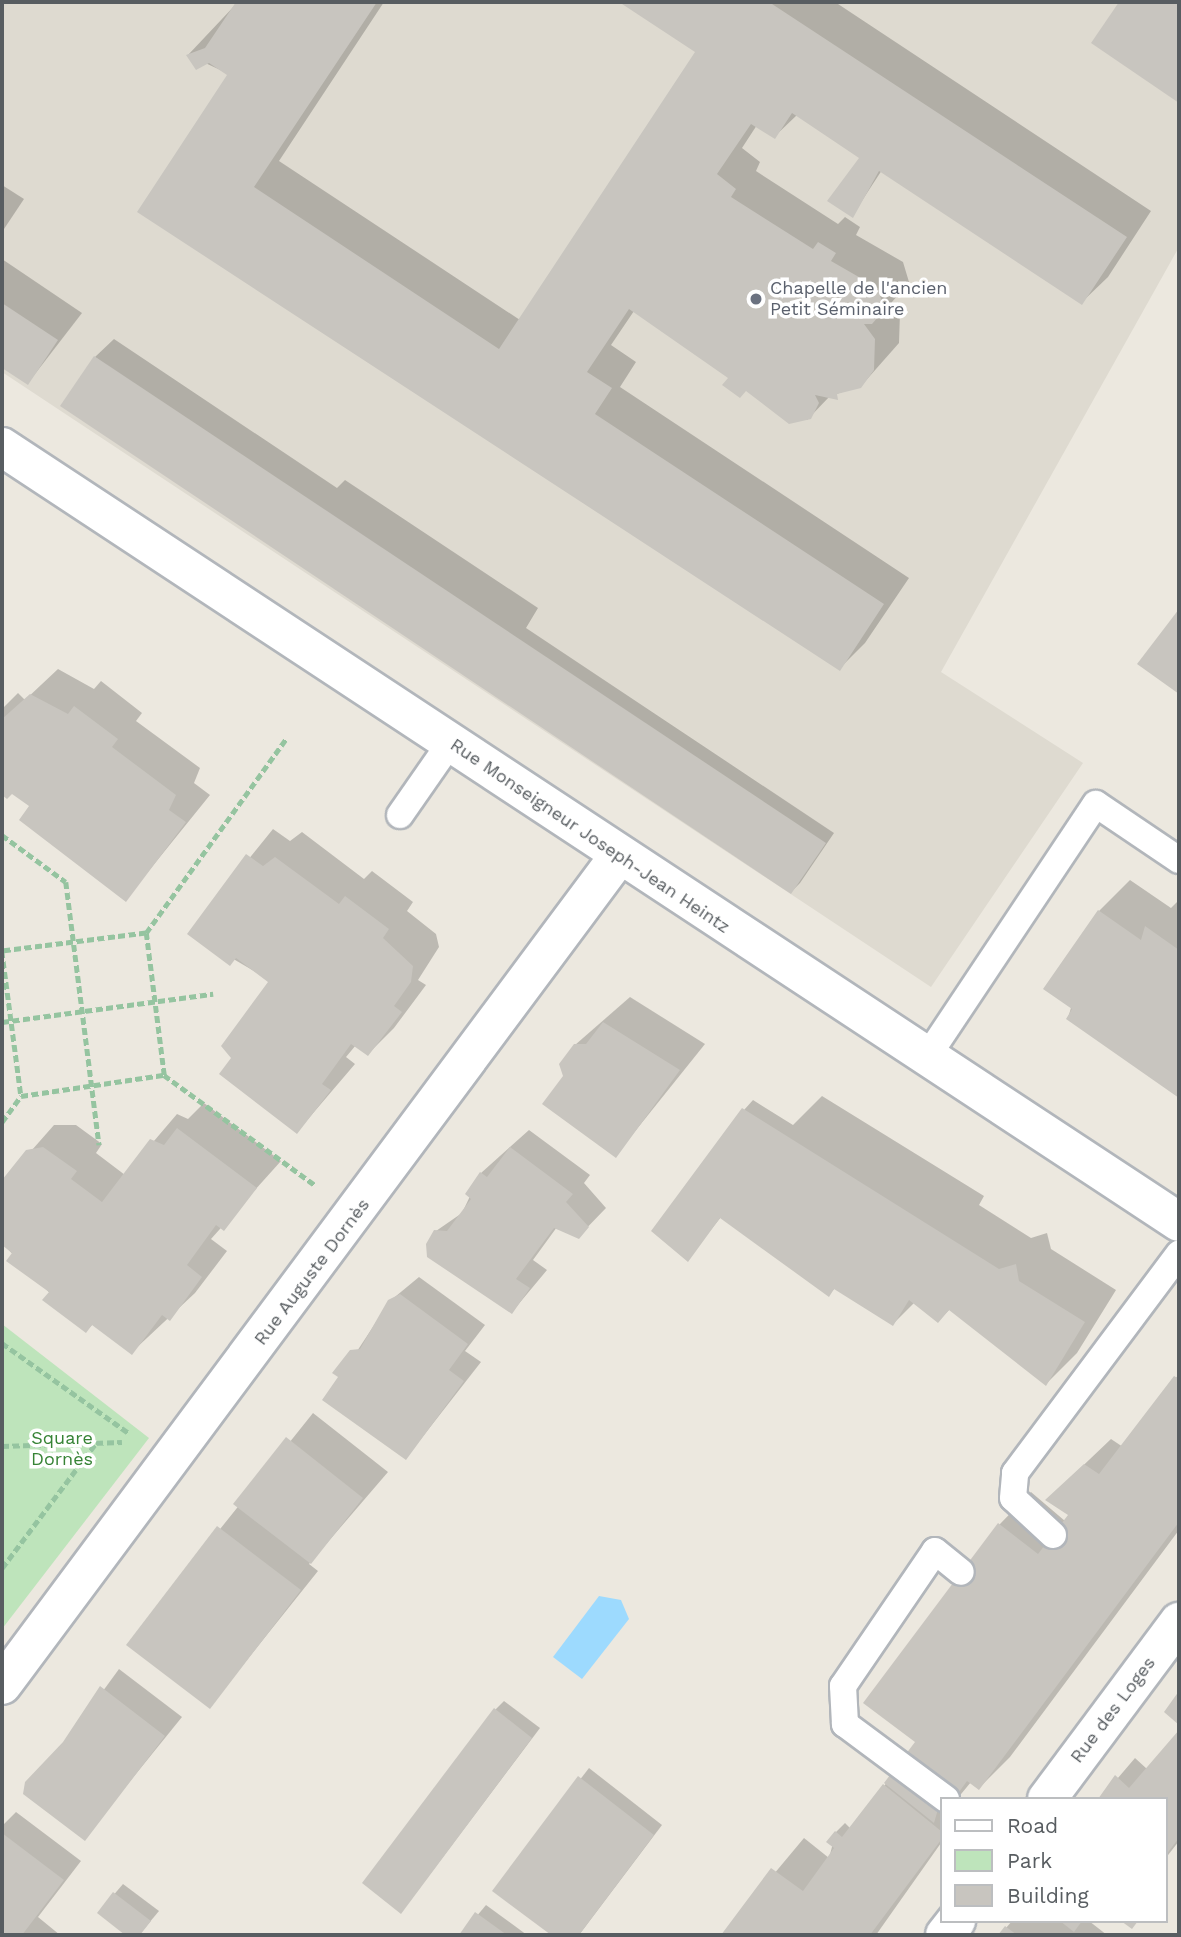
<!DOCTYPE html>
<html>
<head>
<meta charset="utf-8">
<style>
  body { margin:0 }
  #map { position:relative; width:1181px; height:1937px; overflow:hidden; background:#ece8df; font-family:"Work Sans",sans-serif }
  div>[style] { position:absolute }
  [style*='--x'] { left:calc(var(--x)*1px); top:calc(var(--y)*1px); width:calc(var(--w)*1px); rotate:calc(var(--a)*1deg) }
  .education>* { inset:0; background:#dedad0 }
  .green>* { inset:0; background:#bee4bb }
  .water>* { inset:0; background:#9ddafe }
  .shadow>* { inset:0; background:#0003 }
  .building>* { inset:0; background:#c8c5bf }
  .path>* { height:4.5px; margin-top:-2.25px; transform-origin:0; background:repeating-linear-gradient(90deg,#95c4a0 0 7px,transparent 0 10.5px) }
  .roads { filter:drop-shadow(2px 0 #b2b6bb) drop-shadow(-2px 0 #b2b6bb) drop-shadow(0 2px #b2b6bb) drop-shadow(0 -2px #b2b6bb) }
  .lane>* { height:26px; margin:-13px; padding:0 13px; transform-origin:13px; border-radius:13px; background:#fff }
  .street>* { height:38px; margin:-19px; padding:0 19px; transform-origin:19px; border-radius:19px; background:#fff }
  .secondary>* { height:38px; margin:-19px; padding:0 19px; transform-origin:19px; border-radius:19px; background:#fff }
  .dots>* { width:19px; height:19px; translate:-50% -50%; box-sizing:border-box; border:4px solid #fff; border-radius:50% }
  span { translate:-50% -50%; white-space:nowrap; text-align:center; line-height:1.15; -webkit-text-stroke:7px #fff; paint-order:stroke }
  .worship-label { font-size:18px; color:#5b616d }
  .left { translate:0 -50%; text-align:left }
  .street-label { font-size:18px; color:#585d61 }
  .park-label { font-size:18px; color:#368335 }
  .frame { position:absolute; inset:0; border:4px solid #585d61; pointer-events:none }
  .legend { position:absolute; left:940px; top:1797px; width:228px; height:126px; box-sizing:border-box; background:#fff; border:2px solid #bcbec0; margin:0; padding:9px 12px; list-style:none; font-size:21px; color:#585d61 }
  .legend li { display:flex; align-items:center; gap:14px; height:35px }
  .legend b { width:35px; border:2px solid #bcbec0 }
</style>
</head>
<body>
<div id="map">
  <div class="education">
    <i style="clip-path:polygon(2px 2px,1179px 2px,1179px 247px,941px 672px,1083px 763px,931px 987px,2px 372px)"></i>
  </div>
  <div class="green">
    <i style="clip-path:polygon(2px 1324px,149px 1438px,2px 1629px)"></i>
  </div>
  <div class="water">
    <i style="clip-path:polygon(599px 1596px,621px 1600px,629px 1619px,582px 1679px,553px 1657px)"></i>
  </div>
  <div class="shadow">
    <i style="clip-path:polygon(238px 2px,384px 2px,279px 161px,520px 320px,697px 52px,622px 2px,835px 2px,1151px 211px,1108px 277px,1082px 302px,882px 170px,852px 216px,862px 157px,797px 115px,774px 137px,757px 125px,742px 148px,760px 162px,756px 171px,838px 224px,845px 217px,860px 227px,856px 235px,903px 262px,909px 282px,892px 302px,900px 313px,899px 343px,861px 386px,830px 396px,807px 420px,730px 378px,634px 311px,611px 345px,636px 362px,620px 387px,909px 578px,865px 643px,839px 669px,139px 212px,229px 74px,188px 55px)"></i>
    <i style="clip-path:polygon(1122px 2px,1179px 2px,1179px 101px,1094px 43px)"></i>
    <i style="clip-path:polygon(2px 185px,24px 199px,2px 232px)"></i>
    <i style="clip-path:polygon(2px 259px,82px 313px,28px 383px,2px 366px)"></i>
    <i style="clip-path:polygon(114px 339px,337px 488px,345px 480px,538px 608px,526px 628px,834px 833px,800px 883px,791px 892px,95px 357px)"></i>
    <i style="clip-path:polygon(58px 669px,94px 689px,101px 681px,142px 713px,136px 721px,200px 768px,194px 783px,210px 795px,126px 899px,32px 806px,12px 792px,2px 793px,2px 709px,18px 693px,25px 700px)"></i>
    <i style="clip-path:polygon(273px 829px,290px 841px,302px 832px,364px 879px,372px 871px,413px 902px,407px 911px,436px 934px,439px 947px,418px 980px,426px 985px,394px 1028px,368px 1054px,356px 1045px,346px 1057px,355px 1064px,297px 1132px,233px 1058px,271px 981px,189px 933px)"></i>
    <i style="clip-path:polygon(1130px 880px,1171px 908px,1179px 900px,1179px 1096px,1068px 1018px,1099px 911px)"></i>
    <i style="clip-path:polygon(630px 997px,705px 1044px,616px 1155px,565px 1076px,575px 1045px)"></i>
    <i style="clip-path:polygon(822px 1096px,984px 1196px,979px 1205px,1031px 1238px,1047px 1233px,1051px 1249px,1116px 1290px,1077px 1353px,1046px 1384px,950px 1309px,938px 1321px,915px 1302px,893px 1324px,835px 1288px,829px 1295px,721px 1217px,687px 1260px,744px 1110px,753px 1100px,793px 1125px)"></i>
    <i style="clip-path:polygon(204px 1103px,281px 1161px,211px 1239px,227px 1251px,195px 1293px,132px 1352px,93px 1324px,86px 1331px,2px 1243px,2px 1184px,54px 1125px,76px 1125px,102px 1144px,96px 1153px,125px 1175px,177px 1114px,188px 1119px)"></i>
    <i style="clip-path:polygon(529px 1130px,590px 1175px,584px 1183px,606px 1208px,578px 1237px,557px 1227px,533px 1260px,547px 1270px,512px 1312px,436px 1231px,462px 1213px,481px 1173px)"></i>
    <i style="clip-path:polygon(419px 1277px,485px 1325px,465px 1351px,481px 1362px,406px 1458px,340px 1377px,390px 1301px)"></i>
    <i style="clip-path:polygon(1179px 1374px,1179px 1530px,1010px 1757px,979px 1788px,971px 1782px,957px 1799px,941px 1799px,941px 1843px,876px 1935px,723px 1935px,804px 1838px,829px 1858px,836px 1832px,845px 1823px,851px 1829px,918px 1742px,866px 1703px,1000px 1524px,1031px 1492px,1065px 1521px,1070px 1515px,1048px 1499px,1111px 1439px,1123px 1447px)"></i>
    <i style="clip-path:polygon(313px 1413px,388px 1472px,309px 1564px,318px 1571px,210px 1706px,128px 1644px)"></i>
    <i style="clip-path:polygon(119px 1669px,182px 1717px,84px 1838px,65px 1743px)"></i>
    <i style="clip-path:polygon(504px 1701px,540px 1728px,409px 1902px,495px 1710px)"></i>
    <i style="clip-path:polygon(1179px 1732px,1179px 1841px,1165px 1859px,1165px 1799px,1100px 1799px,1135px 1758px,1147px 1769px)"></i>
    <i style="clip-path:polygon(589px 1768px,662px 1825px,579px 1935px,554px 1935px,494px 1891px)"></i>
    <i style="clip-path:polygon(16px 1812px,81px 1861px,38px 1917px,60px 1935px,2px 1935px,2px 1826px)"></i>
    <i style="clip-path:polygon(123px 1884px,159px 1911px,139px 1935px,127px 1935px,99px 1912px)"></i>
    <i style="clip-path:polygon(486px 1905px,527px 1935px,461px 1935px)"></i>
    <i style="clip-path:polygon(1012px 1921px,1089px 1921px,1107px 1935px,1000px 1935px)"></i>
  </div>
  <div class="building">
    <i style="clip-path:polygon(236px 2px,377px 2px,254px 187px,499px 349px,695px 52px,619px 2px,769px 2px,1127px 237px,1082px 305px,879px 171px,853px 218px,827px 201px,859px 158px,792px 113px,775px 139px,751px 124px,717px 174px,736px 189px,731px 197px,813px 249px,818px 242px,836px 253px,831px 261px,878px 288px,884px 310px,872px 324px,864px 324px,875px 339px,874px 370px,861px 388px,837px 394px,838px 400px,815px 395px,819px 403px,811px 419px,789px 424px,746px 391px,740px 398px,722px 385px,728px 378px,629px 309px,587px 372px,612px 388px,595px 414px,884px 604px,840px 671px,137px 212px,227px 75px,209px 63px,196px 70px,186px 55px,205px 48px)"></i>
    <i style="clip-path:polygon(1119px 2px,1179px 2px,1179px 103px,1091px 43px)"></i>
    <i style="clip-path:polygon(2px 303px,58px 340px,28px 385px,2px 368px)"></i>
    <i style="clip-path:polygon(94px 356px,826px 843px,791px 894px,60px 406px)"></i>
    <i style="clip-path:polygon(1179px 609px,1179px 694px,1137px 664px)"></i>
    <i style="clip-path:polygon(30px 694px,68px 714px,74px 706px,118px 739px,112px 747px,176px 795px,169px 810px,186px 822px,126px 902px,19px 820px,29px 806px,12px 794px,7px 799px,2px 795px,2px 719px)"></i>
    <i style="clip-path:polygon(246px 854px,263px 866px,275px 857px,339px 904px,345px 896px,389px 929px,383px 938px,413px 966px,411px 982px,394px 1006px,402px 1012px,368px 1056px,351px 1044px,322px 1084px,331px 1090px,297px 1134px,219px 1074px,231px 1058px,221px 1046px,268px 982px,236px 958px,230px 966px,187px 934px)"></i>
    <i style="clip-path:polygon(1098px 910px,1141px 940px,1145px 926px,1179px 950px,1179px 1098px,1066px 1019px,1072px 1009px,1043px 989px)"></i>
    <i style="clip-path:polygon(603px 1022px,680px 1070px,616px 1158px,542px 1104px,563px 1076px,559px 1064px,574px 1044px,586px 1044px)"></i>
    <i style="clip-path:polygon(742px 1108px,999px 1269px,1016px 1264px,1019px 1281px,1085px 1322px,1046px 1386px,949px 1310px,938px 1323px,909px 1300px,893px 1326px,834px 1289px,829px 1297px,720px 1218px,688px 1262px,651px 1231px)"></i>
    <i style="clip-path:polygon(177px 1128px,257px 1188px,224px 1231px,216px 1225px,187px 1265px,202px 1277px,170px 1321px,162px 1315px,132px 1355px,92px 1325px,86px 1333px,42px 1300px,49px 1292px,6px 1261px,12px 1253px,2px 1245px,2px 1180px,26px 1150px,43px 1147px,77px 1171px,71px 1179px,102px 1202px,150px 1139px,164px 1145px)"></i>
    <i style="clip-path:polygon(510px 1147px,573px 1194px,566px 1202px,589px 1227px,579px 1239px,554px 1228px,516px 1279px,530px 1288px,512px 1314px,427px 1257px,426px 1244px,434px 1230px,447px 1231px,471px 1199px,465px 1194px,480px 1172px,487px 1177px)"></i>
    <i style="clip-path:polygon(400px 1294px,468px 1344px,449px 1370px,464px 1381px,406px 1460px,322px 1400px,338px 1377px,332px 1373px,350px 1350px,360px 1349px,388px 1300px)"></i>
    <i style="clip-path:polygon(1174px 1376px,1179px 1379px,1179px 1522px,979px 1790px,967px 1781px,954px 1799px,941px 1799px,934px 1823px,884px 1783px,915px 1742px,863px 1703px,998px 1523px,1038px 1554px,1068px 1515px,1045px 1500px,1084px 1464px,1099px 1474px)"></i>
    <i style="clip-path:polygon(286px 1437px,363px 1498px,311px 1564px,233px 1504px)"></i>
    <i style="clip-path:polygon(217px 1526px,301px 1590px,210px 1709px,126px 1645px)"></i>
    <i style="clip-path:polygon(100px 1686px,165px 1736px,85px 1841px,23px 1794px,25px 1782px,63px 1742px)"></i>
    <i style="clip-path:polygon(1179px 1691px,1179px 1725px,1164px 1712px)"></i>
    <i style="clip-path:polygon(494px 1708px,532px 1738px,401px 1914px,362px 1883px)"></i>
    <i style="clip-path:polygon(1179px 1730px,1179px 1838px,1165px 1856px,1165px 1799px,1098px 1799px,1115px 1775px,1129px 1788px)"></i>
    <i style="clip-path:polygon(578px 1776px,654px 1835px,579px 1935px,551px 1935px,492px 1891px)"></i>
    <i style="clip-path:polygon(883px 1784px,941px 1831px,941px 1840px,870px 1935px,721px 1935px,771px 1868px,803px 1891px,834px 1848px,826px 1842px,835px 1831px,842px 1837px)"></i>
    <i style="clip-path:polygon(2px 1833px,64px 1880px,22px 1935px,2px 1935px)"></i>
    <i style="clip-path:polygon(113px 1892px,151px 1921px,140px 1935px,125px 1935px,97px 1913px)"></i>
    <i style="clip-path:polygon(475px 1912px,507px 1935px,459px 1935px)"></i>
    <i style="clip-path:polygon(1060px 1921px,1082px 1921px,1074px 1932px)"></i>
    <i style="clip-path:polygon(1121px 1921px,1138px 1921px,1132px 1929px)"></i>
    <i style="clip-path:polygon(1005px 1926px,1017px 1935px,998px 1935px)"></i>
  </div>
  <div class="path">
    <i style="--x:2;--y:835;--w:79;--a:36.3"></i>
    <i style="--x:66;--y:882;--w:265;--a:82.8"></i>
    <i style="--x:146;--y:933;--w:239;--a:-54.2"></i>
    <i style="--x:2;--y:1022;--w:213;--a:-7.6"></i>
    <i style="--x:164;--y:1075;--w:143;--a:-97.2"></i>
    <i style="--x:146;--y:933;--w:145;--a:172.9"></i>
    <i style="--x:2;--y:951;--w:146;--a:82.5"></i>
    <i style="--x:21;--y:1096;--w:145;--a:-8.4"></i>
    <i style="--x:164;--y:1075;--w:187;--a:36.1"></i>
    <i style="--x:2;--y:1122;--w:32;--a:-54"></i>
    <i style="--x:2;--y:1343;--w:157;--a:35.4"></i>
    <i style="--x:2;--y:1446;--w:120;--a:-1.9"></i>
    <i style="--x:2;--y:1568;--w:156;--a:-53.1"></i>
  </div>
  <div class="roads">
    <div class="lane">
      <i style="--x:400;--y:815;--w:88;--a:-55.2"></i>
      <i style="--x:927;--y:1057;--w:304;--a:-56.3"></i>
      <i style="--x:1096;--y:804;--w:100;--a:34"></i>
      <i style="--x:1053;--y:1535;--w:54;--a:-137.2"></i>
      <i style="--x:1013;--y:1498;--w:25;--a:-85"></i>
      <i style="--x:1015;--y:1473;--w:274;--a:-53.2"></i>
      <i style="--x:946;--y:1799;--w:126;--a:-143.4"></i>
      <i style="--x:845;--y:1724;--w:38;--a:-93"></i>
      <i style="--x:843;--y:1686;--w:163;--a:-55.7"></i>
      <i style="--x:935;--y:1551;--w:33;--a:39"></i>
    </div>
    <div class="street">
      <i style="--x:2;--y:1685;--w:1032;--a:-53.35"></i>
      <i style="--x:1047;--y:1799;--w:221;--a:-53.3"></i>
      <i style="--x:945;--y:1935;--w:18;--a:-52"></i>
    </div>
    <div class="secondary">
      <i style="--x:2;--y:447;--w:1409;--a:33.36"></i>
    </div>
  </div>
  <div class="dots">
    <i style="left:756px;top:299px;background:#6b7280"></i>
  </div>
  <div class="worship-label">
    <span class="left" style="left:770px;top:299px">Chapelle de l'ancien<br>Petit Séminaire</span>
  </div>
  <div class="street-label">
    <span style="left:590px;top:836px;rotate:34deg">Rue Monseigneur Joseph-Jean Heintz</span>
    <span style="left:312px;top:1272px;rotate:-53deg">Rue Auguste Dornès</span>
    <span style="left:1113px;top:1710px;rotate:-53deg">Rue des Loges</span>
  </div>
  <div class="park-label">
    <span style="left:62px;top:1449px">Square<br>Dornès</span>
  </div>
  <div class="frame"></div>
  <ul class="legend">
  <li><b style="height:9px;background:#fff"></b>Road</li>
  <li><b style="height:19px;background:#bee4bb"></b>Park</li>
  <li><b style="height:19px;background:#c8c5bf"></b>Building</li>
  </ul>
</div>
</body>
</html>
